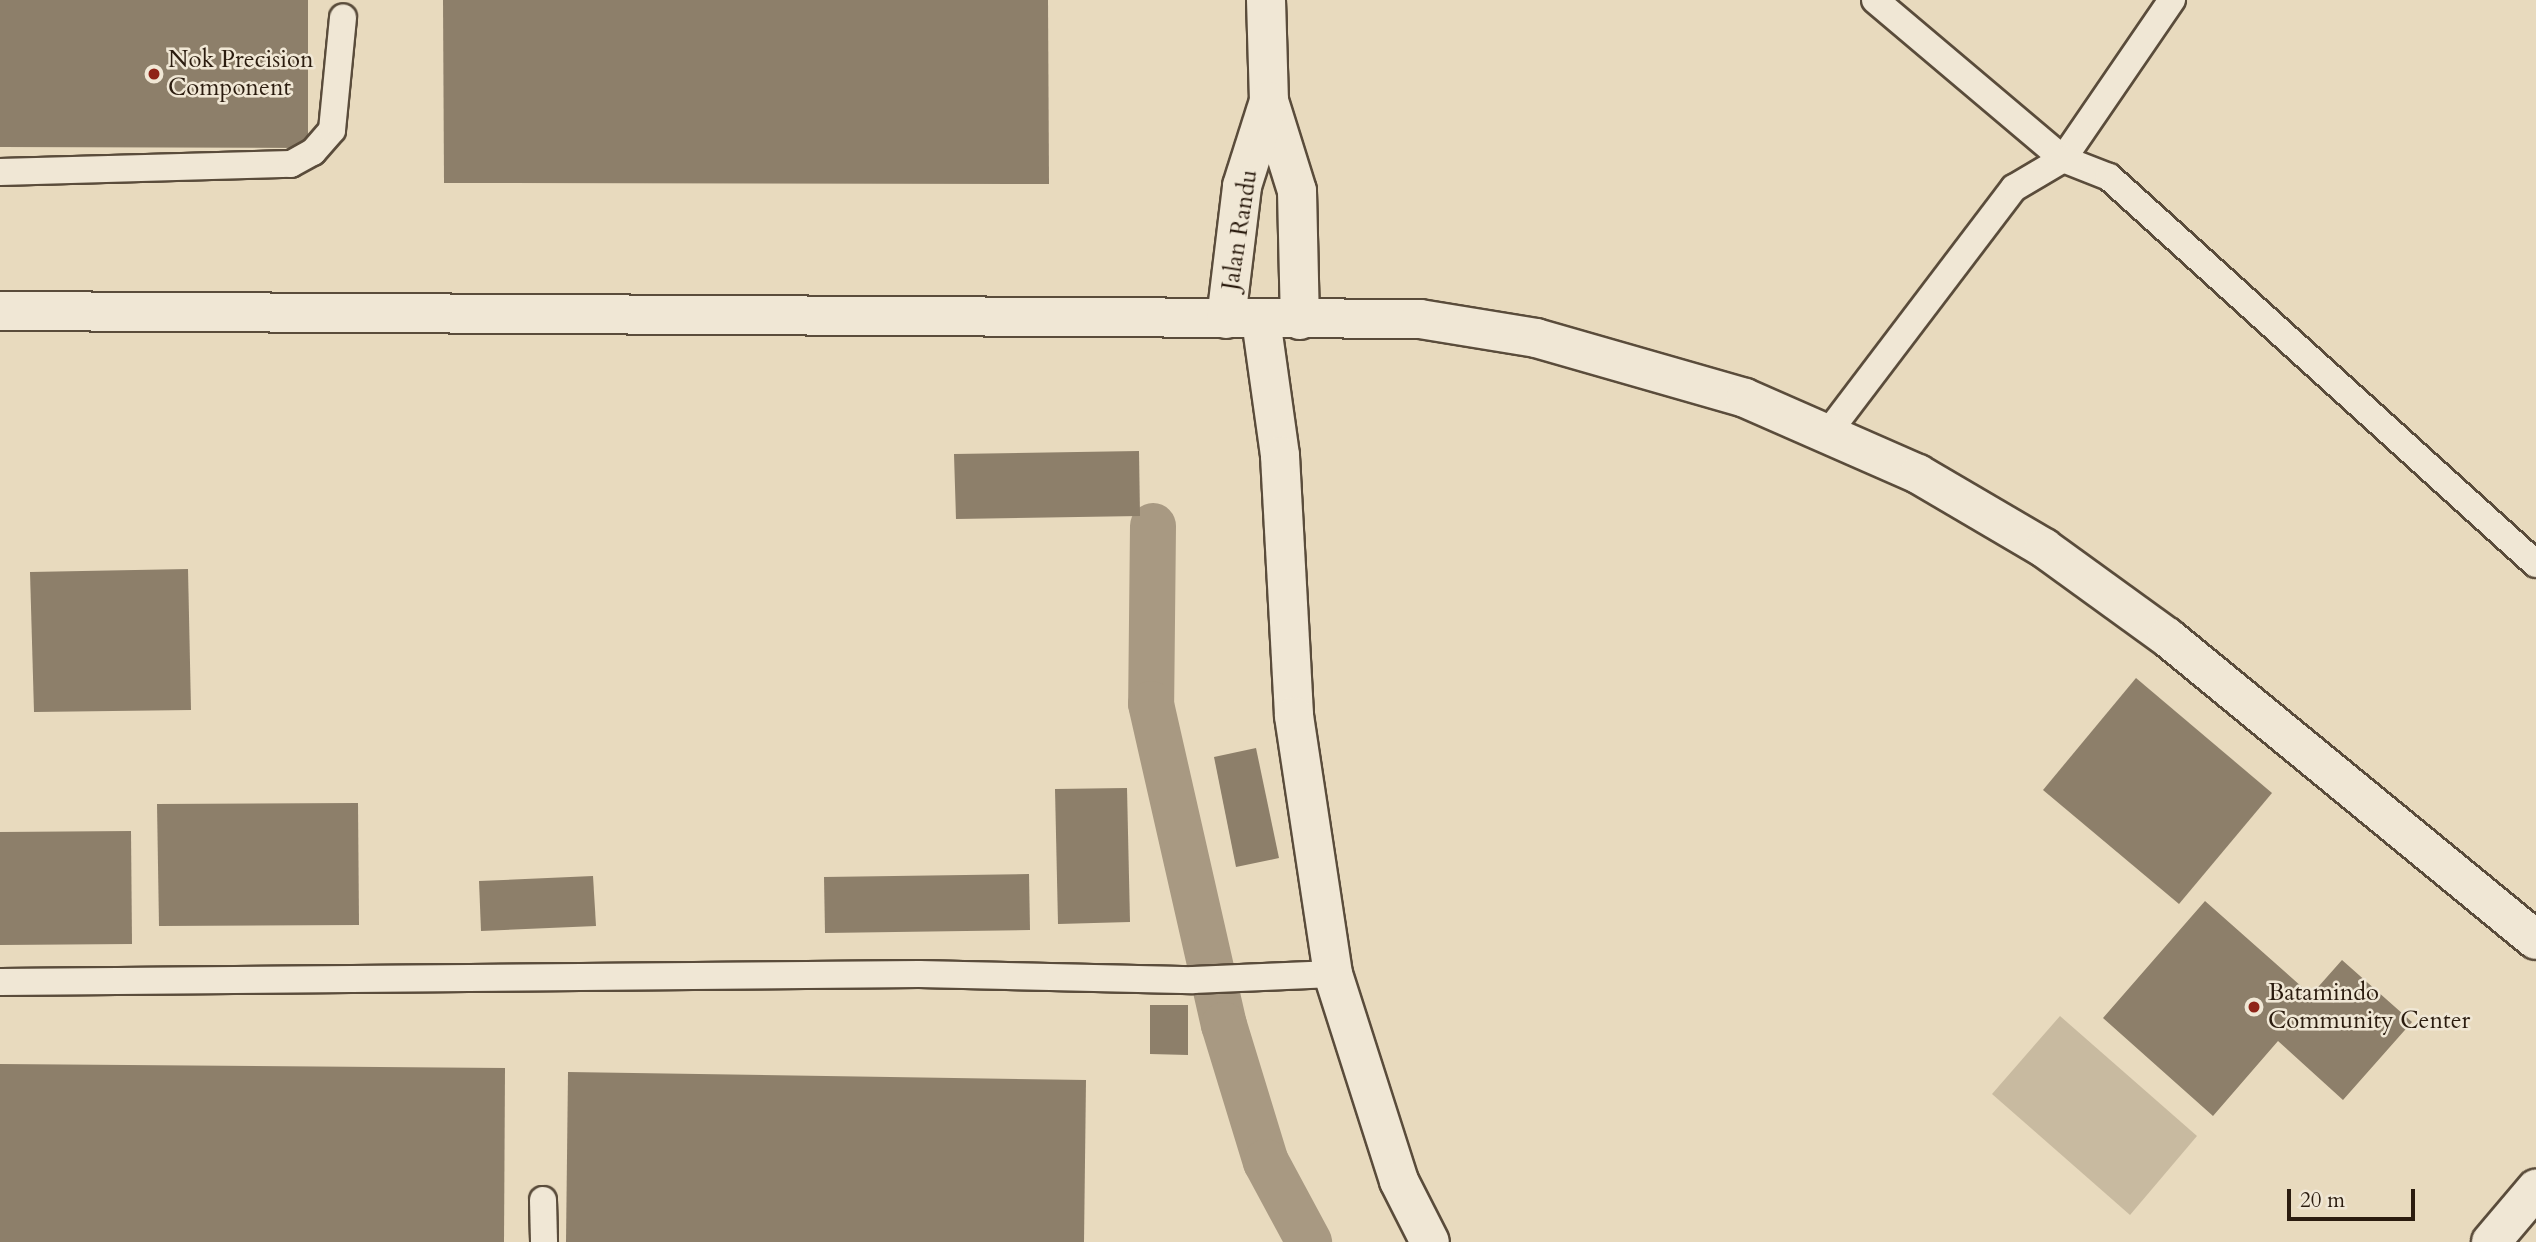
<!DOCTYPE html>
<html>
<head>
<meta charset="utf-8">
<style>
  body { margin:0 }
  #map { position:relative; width:2536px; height:1242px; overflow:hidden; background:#e8dabe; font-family:Cardo,serif }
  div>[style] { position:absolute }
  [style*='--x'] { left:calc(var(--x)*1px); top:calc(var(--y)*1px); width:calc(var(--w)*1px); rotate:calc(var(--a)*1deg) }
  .green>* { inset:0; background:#c8baa0 }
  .canal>* { height:46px; margin:-23px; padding:0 23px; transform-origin:23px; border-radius:23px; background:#a89982 }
  .building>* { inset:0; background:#8d7f6a }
  .roads { filter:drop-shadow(2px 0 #5a4c3b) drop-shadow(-2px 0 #5a4c3b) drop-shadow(0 2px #5a4c3b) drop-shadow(0 -2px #5a4c3b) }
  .lane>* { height:26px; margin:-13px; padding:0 13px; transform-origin:13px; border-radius:13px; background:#f0e7d5 }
  .street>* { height:38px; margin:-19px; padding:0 19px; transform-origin:19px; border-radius:19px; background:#f0e7d5 }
  .dots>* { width:19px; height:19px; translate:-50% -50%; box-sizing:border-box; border:4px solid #f0e7d5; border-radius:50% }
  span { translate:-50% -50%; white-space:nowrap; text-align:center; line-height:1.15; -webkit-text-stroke:5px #f0e7d5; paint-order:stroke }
  .poi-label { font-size:24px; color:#2b1c0f }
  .left { translate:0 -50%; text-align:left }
  .street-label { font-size:24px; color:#2b1c0f }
  .scale { position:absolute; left:2287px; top:1189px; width:128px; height:32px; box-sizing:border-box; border:4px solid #2b1c0f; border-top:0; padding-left:9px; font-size:21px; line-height:24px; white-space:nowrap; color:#2b1c0f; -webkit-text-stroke:5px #f0e7d5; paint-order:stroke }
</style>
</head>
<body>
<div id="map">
  <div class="green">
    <i style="clip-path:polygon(2060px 1016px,2197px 1136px,2130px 1215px,1992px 1094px)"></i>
  </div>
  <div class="canal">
    <i style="--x:1153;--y:526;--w:178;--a:90.6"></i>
    <i style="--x:1151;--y:704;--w:329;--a:77.2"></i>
    <i style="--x:1224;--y:1025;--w:143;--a:73"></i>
    <i style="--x:1266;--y:1162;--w:91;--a:61.7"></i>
  </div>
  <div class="building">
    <i style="clip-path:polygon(0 0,308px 0,308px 148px,0 147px)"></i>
    <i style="clip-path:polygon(443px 0,1048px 0,1049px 184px,444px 183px)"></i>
    <i style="clip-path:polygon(1139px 451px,1140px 516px,956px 519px,954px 454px)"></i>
    <i style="clip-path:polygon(188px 569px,191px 710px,34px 712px,30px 572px)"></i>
    <i style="clip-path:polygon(2136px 678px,2272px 793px,2179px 904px,2043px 790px)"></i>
    <i style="clip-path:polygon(1256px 748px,1279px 858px,1236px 867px,1214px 757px)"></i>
    <i style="clip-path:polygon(1127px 788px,1130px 922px,1058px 924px,1055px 789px)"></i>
    <i style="clip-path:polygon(358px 803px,359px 925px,159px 926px,157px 804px)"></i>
    <i style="clip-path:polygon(131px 831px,132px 944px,0 945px,0 832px)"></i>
    <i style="clip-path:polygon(1029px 874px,1030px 930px,825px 933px,824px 877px)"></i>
    <i style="clip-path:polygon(593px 876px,596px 926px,481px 931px,479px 881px)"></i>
    <i style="clip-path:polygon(2205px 901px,2311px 995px,2342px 960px,2412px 1022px,2343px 1100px,2278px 1041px,2213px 1116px,2103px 1018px)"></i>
    <i style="clip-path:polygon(1150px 1005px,1188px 1005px,1188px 1055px,1150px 1054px)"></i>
    <i style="clip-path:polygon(0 1064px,505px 1068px,504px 1242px,0 1242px)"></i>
    <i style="clip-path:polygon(568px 1072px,1086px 1080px,1084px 1242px,566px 1242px)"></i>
  </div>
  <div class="roads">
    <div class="lane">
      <i style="--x:1875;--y:0;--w:246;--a:40.2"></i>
      <i style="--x:2063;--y:159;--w:193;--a:-55.6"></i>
      <i style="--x:0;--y:172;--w:291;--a:-1.6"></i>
      <i style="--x:291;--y:164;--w:25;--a:-29"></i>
      <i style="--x:313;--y:152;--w:29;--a:-49"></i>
      <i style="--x:332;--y:130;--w:113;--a:-84.4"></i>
      <i style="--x:1827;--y:434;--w:309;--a:-52.8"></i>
      <i style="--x:2014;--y:188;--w:57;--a:-30.6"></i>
      <i style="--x:2063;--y:159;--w:49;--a:21.4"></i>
      <i style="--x:2109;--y:177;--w:576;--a:42.19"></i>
      <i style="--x:0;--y:982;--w:919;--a:-0.5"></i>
      <i style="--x:919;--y:974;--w:274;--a:1.3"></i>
      <i style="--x:1193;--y:980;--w:140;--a:-2.5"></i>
      <i style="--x:543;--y:1200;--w:42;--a:88.6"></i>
    </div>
    <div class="street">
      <i style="--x:1266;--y:0;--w:101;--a:88.3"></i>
      <i style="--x:1269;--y:101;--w:94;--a:72.7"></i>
      <i style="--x:1297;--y:191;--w:129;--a:88.7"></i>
      <i style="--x:0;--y:311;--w:1420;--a:0.32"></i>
      <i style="--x:1420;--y:319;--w:118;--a:9.3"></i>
      <i style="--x:1536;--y:338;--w:217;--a:16"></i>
      <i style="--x:1745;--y:398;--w:189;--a:23.7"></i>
      <i style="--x:1918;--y:474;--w:146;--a:30.4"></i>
      <i style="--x:2044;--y:548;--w:152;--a:35.9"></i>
      <i style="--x:2167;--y:637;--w:477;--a:39.4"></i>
      <i style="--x:1226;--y:319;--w:134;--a:-83.1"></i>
      <i style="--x:1242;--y:186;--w:89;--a:-72.4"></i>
      <i style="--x:1261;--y:320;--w:137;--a:82"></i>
      <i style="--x:1280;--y:456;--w:260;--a:86.9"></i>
      <i style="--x:1294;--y:716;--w:261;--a:81.4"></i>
      <i style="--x:1333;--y:974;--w:217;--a:72.3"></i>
      <i style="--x:1399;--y:1181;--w:68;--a:63.1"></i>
      <i style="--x:2491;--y:1242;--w:70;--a:-49.7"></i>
    </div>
  </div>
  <div class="dots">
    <i style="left:154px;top:74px;background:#8f2418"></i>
    <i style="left:2254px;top:1007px;background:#8f2418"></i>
  </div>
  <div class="poi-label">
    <span class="left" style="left:168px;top:74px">Nok Precision<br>Component</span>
    <span class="left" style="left:2268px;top:1007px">Batamindo<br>Community Center</span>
  </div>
  <div class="street-label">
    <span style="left:1240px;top:230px;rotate:-81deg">Jalan Randu</span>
  </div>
  <div class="scale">20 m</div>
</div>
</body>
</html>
